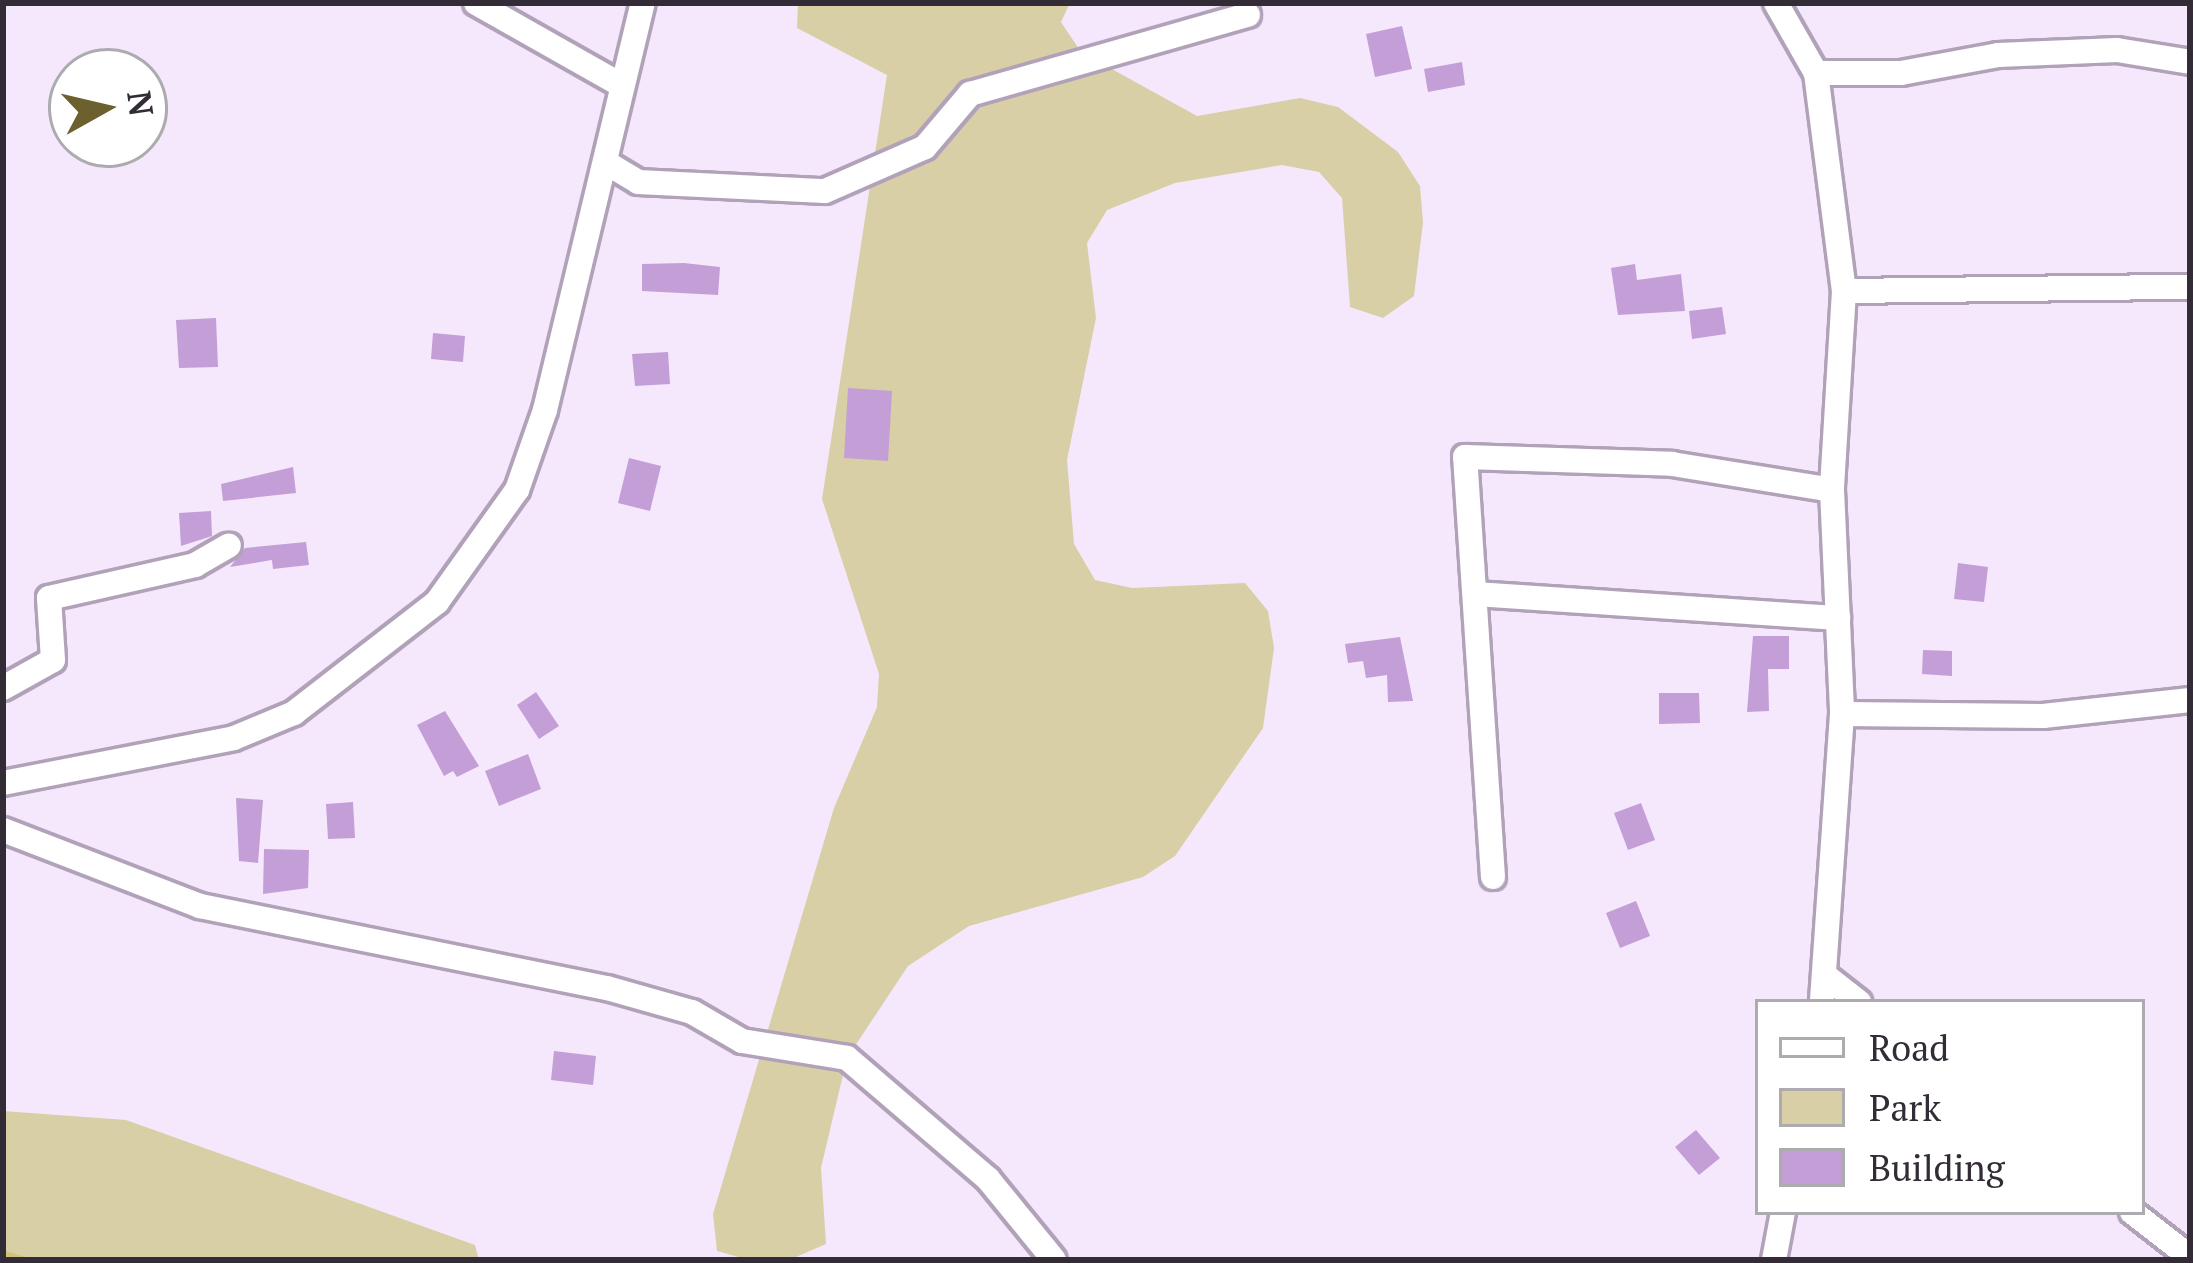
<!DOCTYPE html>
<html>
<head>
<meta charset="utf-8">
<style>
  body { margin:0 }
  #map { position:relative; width:2193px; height:1263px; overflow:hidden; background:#f5e8fc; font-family:"PT Serif",serif }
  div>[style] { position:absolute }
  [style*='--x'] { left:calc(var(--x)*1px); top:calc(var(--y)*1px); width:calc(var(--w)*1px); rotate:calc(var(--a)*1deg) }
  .green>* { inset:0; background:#d8cfa6 }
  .stream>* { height:6px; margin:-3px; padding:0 3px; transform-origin:3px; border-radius:3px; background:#d1c27d }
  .building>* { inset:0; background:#c49ed7 }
  .roads { filter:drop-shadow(3px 0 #b1a2b9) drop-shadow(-3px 0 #b1a2b9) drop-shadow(0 3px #b1a2b9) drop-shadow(0 -3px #b1a2b9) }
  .minor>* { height:24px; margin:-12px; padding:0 12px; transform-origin:12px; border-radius:12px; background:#fff }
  span { translate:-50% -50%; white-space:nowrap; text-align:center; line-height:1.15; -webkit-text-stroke:9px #fff; paint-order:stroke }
  .frame { position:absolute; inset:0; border:6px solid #332c36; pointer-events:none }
  .legend { position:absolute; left:1755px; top:999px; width:390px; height:216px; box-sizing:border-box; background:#fff; border:3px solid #adabaf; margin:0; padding:15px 21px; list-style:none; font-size:36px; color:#332c36 }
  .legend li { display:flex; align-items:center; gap:24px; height:60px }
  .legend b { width:60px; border:3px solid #adabaf }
  .north { position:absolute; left:48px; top:48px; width:120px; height:120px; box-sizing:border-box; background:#fff; border:3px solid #adabaf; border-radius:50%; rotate:82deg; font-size:33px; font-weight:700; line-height:48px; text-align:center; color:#332c36 }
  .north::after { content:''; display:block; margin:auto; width:42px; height:54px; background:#6c612e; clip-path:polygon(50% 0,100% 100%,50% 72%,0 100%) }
</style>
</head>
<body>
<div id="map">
  <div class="green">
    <i style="clip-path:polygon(798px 3px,1070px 3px,1061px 22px,1081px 52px,1197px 116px,1300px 98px,1338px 107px,1398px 152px,1420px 186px,1423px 222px,1414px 296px,1383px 318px,1350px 307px,1342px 198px,1319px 172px,1282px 165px,1175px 183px,1107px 210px,1087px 243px,1096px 318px,1067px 460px,1074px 544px,1095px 580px,1132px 588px,1245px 583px,1268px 611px,1274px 648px,1263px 728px,1175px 856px,1143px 877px,969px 926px,908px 966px,847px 1058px,821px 1168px,826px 1244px,789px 1260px,749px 1260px,717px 1251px,713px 1214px,834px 808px,877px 707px,879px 674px,822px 499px,887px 75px,797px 28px)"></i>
    <i style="clip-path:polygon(3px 1111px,126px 1120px,475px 1245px,479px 1260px,3px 1260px)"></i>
  </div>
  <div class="stream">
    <i style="--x:3;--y:1253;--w:23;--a:18"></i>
  </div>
  <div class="building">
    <i style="clip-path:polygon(1402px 26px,1412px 69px,1375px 77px,1366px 34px)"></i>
    <i style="clip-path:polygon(1462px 62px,1465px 85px,1428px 92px,1424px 69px)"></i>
    <i style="clip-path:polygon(684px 263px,720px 267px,718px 295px,642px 291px,642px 264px)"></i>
    <i style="clip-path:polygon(1635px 264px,1637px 280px,1681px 274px,1685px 311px,1618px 315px,1611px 268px)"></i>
    <i style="clip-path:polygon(1722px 307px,1726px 334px,1692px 339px,1689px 311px)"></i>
    <i style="clip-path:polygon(216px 318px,218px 367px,179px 368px,176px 320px)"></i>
    <i style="clip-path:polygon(433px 333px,465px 336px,463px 362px,431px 359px)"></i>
    <i style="clip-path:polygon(668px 352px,670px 384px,635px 386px,632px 354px)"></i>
    <i style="clip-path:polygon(848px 388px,892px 391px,888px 461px,844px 458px)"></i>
    <i style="clip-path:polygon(629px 458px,661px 466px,650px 511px,618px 503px)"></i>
    <i style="clip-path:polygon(293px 467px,296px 493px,223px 501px,221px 484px)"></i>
    <i style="clip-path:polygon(211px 511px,212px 536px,181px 546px,179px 513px)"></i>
    <i style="clip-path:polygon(306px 542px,309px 565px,273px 569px,272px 560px,230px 567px,245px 548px)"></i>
    <i style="clip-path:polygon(1958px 563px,1988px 567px,1984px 602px,1954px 599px)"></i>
    <i style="clip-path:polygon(1753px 636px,1789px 636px,1789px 669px,1768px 669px,1769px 711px,1747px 712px)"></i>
    <i style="clip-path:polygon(1400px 637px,1413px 701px,1388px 702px,1387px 675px,1366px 678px,1363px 661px,1348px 663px,1345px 644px)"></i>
    <i style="clip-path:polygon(1923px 650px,1952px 651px,1952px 676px,1922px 674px)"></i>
    <i style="clip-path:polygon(536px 692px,559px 726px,539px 739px,517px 705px)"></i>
    <i style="clip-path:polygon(1659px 693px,1699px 693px,1700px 723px,1659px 724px)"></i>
    <i style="clip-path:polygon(445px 711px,479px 766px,457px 777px,453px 771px,444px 776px,417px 725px)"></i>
    <i style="clip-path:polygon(528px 754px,541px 789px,499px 806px,485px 771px)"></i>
    <i style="clip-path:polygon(236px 798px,263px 800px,258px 863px,239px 861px)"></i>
    <i style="clip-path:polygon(353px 802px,355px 838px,328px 839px,326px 804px)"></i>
    <i style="clip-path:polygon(1641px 803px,1655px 840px,1628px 850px,1614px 813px)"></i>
    <i style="clip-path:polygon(264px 849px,309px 850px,308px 888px,263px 894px)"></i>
    <i style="clip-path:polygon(1636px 901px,1650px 936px,1620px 948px,1606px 913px)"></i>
    <i style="clip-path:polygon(554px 1051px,596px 1056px,593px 1085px,551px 1080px)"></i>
    <i style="clip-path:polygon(1696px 1130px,1720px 1158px,1699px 1175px,1675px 1147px)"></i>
  </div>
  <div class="roads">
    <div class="minor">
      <i style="--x:476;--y:3;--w:164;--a:29.5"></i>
      <i style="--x:1776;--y:3;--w:81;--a:60.3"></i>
      <i style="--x:1816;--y:73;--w:220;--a:82.7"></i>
      <i style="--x:1844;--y:291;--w:199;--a:93.5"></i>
      <i style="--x:1832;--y:490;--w:224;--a:87.4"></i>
      <i style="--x:1842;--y:714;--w:289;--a:94"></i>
      <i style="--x:1816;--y:73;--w:85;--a:0"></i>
      <i style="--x:1901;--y:73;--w:99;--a:-10.5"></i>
      <i style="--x:1998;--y:55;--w:119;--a:-2.4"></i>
      <i style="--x:2117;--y:50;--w:74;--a:9.3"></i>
      <i style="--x:605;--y:162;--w:39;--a:31"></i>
      <i style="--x:638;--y:182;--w:187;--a:2.8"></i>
      <i style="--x:825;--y:191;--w:109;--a:-23.7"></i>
      <i style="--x:925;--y:147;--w:70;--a:-49.7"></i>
      <i style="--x:970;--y:94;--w:289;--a:-15.9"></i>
      <i style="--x:1844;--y:291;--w:346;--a:-0.7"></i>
      <i style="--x:1476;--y:594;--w:363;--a:3.8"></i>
      <i style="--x:3;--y:688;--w:57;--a:-29.2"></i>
      <i style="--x:53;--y:660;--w:62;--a:-93.7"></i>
      <i style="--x:49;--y:598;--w:150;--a:-12.7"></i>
      <i style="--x:195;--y:565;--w:39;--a:-30"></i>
      <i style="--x:1842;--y:714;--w:201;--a:0.6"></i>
      <i style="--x:2043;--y:716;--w:148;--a:-6.2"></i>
      <i style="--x:3;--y:783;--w:235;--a:-11"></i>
      <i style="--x:234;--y:738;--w:65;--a:-22.6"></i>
      <i style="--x:294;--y:713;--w:181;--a:-37.8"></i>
      <i style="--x:437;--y:602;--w:138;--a:-54.5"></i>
      <i style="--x:517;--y:490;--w:85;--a:-70.7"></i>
      <i style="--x:545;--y:410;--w:419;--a:-76.5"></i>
      <i style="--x:3;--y:830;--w:211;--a:21.1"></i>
      <i style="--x:200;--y:906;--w:415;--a:11.4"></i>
      <i style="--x:607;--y:988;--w:88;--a:15.8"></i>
      <i style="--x:692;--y:1012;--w:58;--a:30.1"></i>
      <i style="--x:742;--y:1041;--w:106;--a:9.2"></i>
      <i style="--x:847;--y:1058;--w:186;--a:40.6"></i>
      <i style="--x:988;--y:1179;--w:104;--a:50.8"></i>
      <i style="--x:1493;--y:877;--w:421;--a:-93.8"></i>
      <i style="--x:1465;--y:457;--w:207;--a:1.9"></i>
      <i style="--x:1672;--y:464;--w:162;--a:9.2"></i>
      <i style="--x:1827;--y:977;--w:41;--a:38"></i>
      <i style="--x:2132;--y:1212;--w:73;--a:37.8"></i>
      <i style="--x:1774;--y:1260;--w:49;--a:-79.4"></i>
    </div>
  </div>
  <div class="frame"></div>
  <ul class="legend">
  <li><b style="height:15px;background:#fff"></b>Road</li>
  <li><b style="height:33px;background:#d8cfa6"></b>Park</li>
  <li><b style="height:33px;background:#c49ed7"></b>Building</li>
  </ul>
  <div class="north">N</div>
</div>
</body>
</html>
